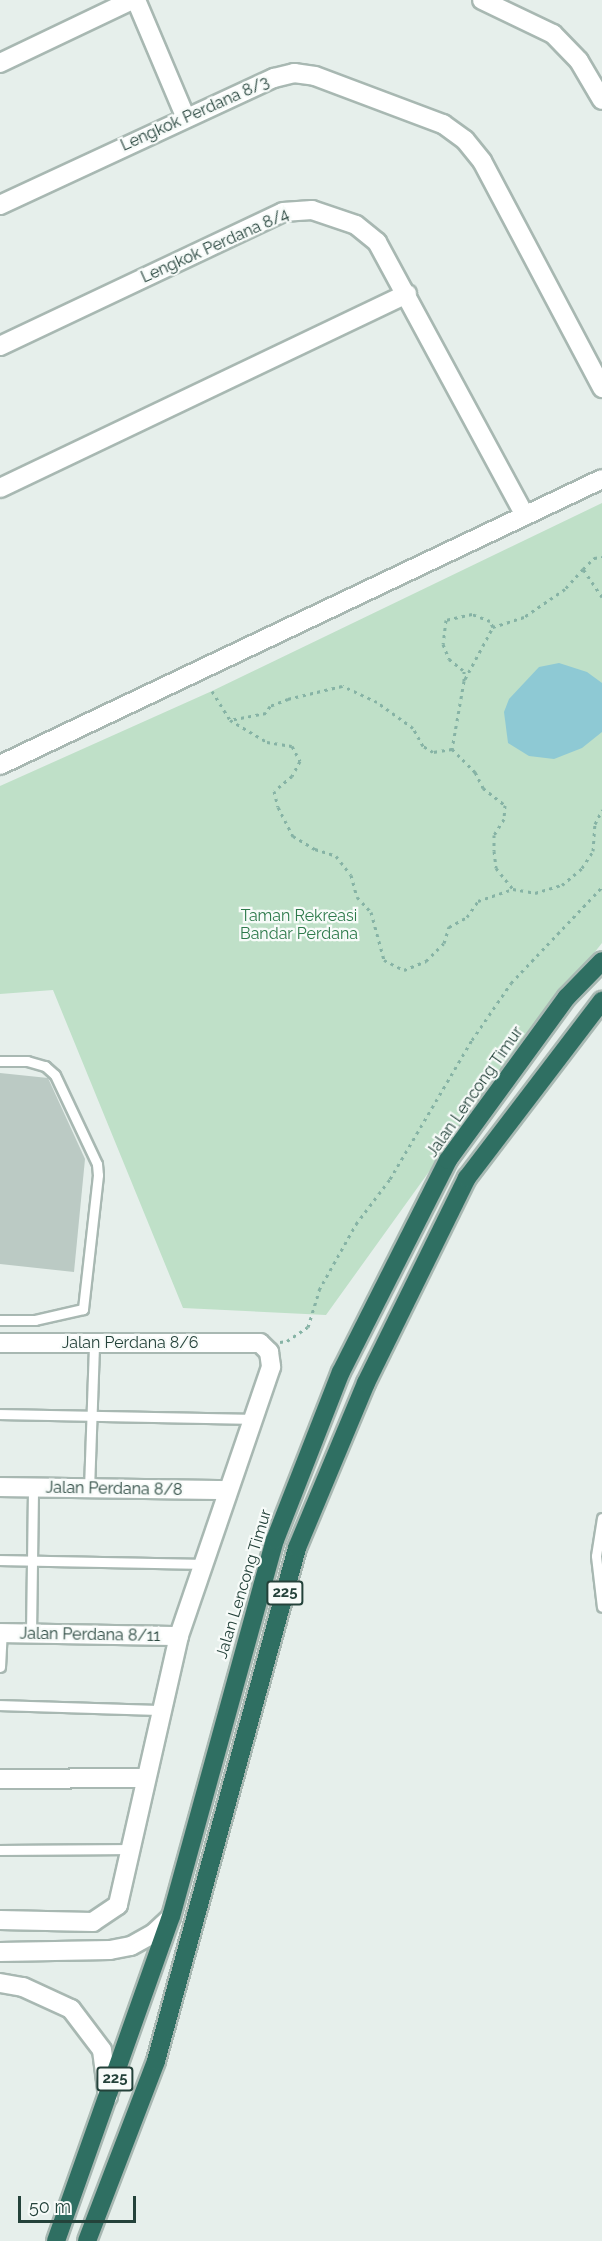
<!DOCTYPE html>
<html>
<head>
<meta charset="utf-8">
<style>
  body { margin:0 }
  #map { position:relative; width:602px; height:2241px; overflow:hidden; background:#e6efeb; font-family:Raleway,sans-serif }
  div>[style] { position:absolute }
  [style*='--x'] { left:calc(var(--x)*1px); top:calc(var(--y)*1px); width:calc(var(--w)*1px); rotate:calc(var(--a)*1deg) }
  .green>* { inset:0; background:#bfe0c8 }
  .water>* { inset:0; background:#8ec9d4 }
  .building>* { inset:0; background:#bbcac4 }
  .path>* { height:3px; margin-top:-1.5px; transform-origin:0; background:repeating-linear-gradient(90deg,#86b3a5 0 3px,transparent 0 7.5px) }
  .roads { filter:drop-shadow(2px 0 #a8b8b2) drop-shadow(-2px 0 #a8b8b2) drop-shadow(0 2px #a8b8b2) drop-shadow(0 -2px #a8b8b2) }
  .lane>* { height:9px; margin:-4.5px; padding:0 4.5px; transform-origin:4.5px; border-radius:4.5px; background:#fff }
  .street>* { height:18px; margin:-9px; padding:0 9px; transform-origin:9px; border-radius:9px; background:#fff }
  .secondary>* { height:18px; margin:-9px; padding:0 9px; transform-origin:9px; border-radius:9px; background:#fff }
  .highway>* { height:18px; margin:-9px; padding:0 9px; transform-origin:9px; border-radius:9px; background:#2f6f62 }
  span { translate:-50% -50%; white-space:nowrap; text-align:center; line-height:1.15; -webkit-text-stroke:4.5px #f7fbf9; paint-order:stroke }
  .shield-label span { padding:2px 4px; background:#f7fbf9; border:2px solid; border-radius:4px; -webkit-text-stroke-width:0 }
  .shield-label { font-size:15px; color:#24423a; font-weight:700 }
  .street-label { font-size:16px; color:#24423a }
  .park-label { font-size:16px; color:#2d7a4b }
  .scale { position:absolute; left:18px; top:2196px; width:118px; height:27px; box-sizing:border-box; border:3px solid #24423a; border-top:0; padding-left:8px; font-size:18px; line-height:21px; white-space:nowrap; color:#24423a; -webkit-text-stroke:4px #f7fbf9; paint-order:stroke }
</style>
</head>
<body>
<div id="map">
  <div class="green">
    <i style="clip-path:polygon(602px 503px,602px 943px,515px 1052px,326px 1315px,183px 1308px,53px 990px,0 994px,0 786px,212px 691px)"></i>
  </div>
  <div class="water">
    <i style="clip-path:polygon(559px 663px,587px 672px,602px 683px,602px 732px,582px 748px,554px 759px,529px 756px,508px 743px,504px 712px,509px 699px,539px 667px)"></i>
  </div>
  <div class="building">
    <i style="clip-path:polygon(0 1073px,48px 1078px,85px 1159px,74px 1272px,0 1264px)"></i>
  </div>
  <div class="path">
    <i style="--x:583;--y:569;--w:16;--a:-45"></i>
    <i style="--x:594;--y:558;--w:8;--a:-7"></i>
    <i style="--x:602;--y:597;--w:34;--a:-124"></i>
    <i style="--x:583;--y:569;--w:27;--a:132"></i>
    <i style="--x:565;--y:589;--w:50;--a:145.7"></i>
    <i style="--x:524;--y:617;--w:33;--a:162"></i>
    <i style="--x:493;--y:627;--w:7;--a:-117"></i>
    <i style="--x:490;--y:621;--w:19;--a:-159"></i>
    <i style="--x:472;--y:614;--w:27;--a:167"></i>
    <i style="--x:446;--y:620;--w:24;--a:97"></i>
    <i style="--x:443;--y:644;--w:16;--a:68"></i>
    <i style="--x:449;--y:659;--w:19;--a:39"></i>
    <i style="--x:464;--y:671;--w:10;--a:90"></i>
    <i style="--x:464;--y:681;--w:69;--a:100"></i>
    <i style="--x:452;--y:749;--w:19;--a:171"></i>
    <i style="--x:433;--y:752;--w:12;--a:-149"></i>
    <i style="--x:423;--y:746;--w:21;--a:-119"></i>
    <i style="--x:413;--y:728;--w:44;--a:-144.2"></i>
    <i style="--x:377;--y:702;--w:38;--a:-155"></i>
    <i style="--x:342;--y:686;--w:56;--a:166.5"></i>
    <i style="--x:288;--y:699;--w:19;--a:159"></i>
    <i style="--x:270;--y:706;--w:8;--a:120"></i>
    <i style="--x:266;--y:713;--w:37;--a:169"></i>
    <i style="--x:230;--y:720;--w:43;--a:30.7"></i>
    <i style="--x:267;--y:742;--w:25;--a:9"></i>
    <i style="--x:292;--y:746;--w:17;--a:62"></i>
    <i style="--x:300;--y:761;--w:17;--a:118"></i>
    <i style="--x:292;--y:776;--w:23;--a:140"></i>
    <i style="--x:274;--y:791;--w:16;--a:76"></i>
    <i style="--x:278;--y:807;--w:33;--a:63"></i>
    <i style="--x:293;--y:836;--w:26;--a:31"></i>
    <i style="--x:315;--y:849;--w:22;--a:18"></i>
    <i style="--x:336;--y:856;--w:24;--a:52"></i>
    <i style="--x:351;--y:875;--w:23;--a:75"></i>
    <i style="--x:357;--y:897;--w:21;--a:47"></i>
    <i style="--x:371;--y:912;--w:50;--a:74.8"></i>
    <i style="--x:384;--y:960;--w:22;--a:27"></i>
    <i style="--x:404;--y:970;--w:24;--a:-22"></i>
    <i style="--x:426;--y:961;--w:25;--a:-45"></i>
    <i style="--x:444;--y:943;--w:17;--a:-73"></i>
    <i style="--x:449;--y:927;--w:21;--a:-29"></i>
    <i style="--x:467;--y:917;--w:19;--a:-55"></i>
    <i style="--x:478;--y:901;--w:37;--a:-19"></i>
    <i style="--x:513;--y:889;--w:22;--a:10"></i>
    <i style="--x:535;--y:893;--w:28;--a:-17"></i>
    <i style="--x:562;--y:885;--w:26;--a:-40"></i>
    <i style="--x:582;--y:868;--w:20;--a:-57"></i>
    <i style="--x:593;--y:851;--w:27;--a:-86"></i>
    <i style="--x:595;--y:824;--w:16;--a:-63"></i>
    <i style="--x:465;--y:679;--w:59;--a:-61.7"></i>
    <i style="--x:212;--y:691;--w:34;--a:58"></i>
    <i style="--x:452;--y:749;--w:33;--a:45"></i>
    <i style="--x:475;--y:772;--w:18;--a:63"></i>
    <i style="--x:483;--y:788;--w:28;--a:38"></i>
    <i style="--x:505;--y:805;--w:14;--a:94"></i>
    <i style="--x:504;--y:819;--w:19;--a:122"></i>
    <i style="--x:494;--y:835;--w:16;--a:90"></i>
    <i style="--x:494;--y:851;--w:17;--a:83"></i>
    <i style="--x:496;--y:868;--w:27;--a:51"></i>
    <i style="--x:280;--y:1342;--w:7;--a:-8"></i>
    <i style="--x:287;--y:1341;--w:25;--a:-34"></i>
    <i style="--x:308;--y:1327;--w:39;--a:-73"></i>
    <i style="--x:319;--y:1290;--w:76;--a:-60.7"></i>
    <i style="--x:356;--y:1224;--w:56;--a:-52.9"></i>
    <i style="--x:390;--y:1179;--w:161;--a:-59.5"></i>
    <i style="--x:472;--y:1040;--w:69;--a:-55.6"></i>
    <i style="--x:511;--y:983;--w:132;--a:-46.5"></i>
  </div>
  <div class="roads">
    <div class="lane">
      <i style="--x:0;--y:1061;--w:27;--a:0"></i>
      <i style="--x:27;--y:1061;--w:19;--a:16"></i>
      <i style="--x:45;--y:1066;--w:13;--a:42"></i>
      <i style="--x:55;--y:1075;--w:98;--a:64.7"></i>
      <i style="--x:97;--y:1164;--w:11;--a:85"></i>
      <i style="--x:98;--y:1175;--w:135;--a:96.4"></i>
      <i style="--x:83;--y:1309;--w:49;--a:167.1"></i>
      <i style="--x:35;--y:1320;--w:35;--a:180"></i>
      <i style="--x:0;--y:1414;--w:253;--a:1.1"></i>
      <i style="--x:89;--y:1489;--w:145;--a:-88"></i>
      <i style="--x:602;--y:1518;--w:38;--a:99"></i>
      <i style="--x:596;--y:1556;--w:51;--a:83.3"></i>
      <i style="--x:0;--y:1560;--w:202;--a:1.1"></i>
      <i style="--x:31;--y:1634;--w:146;--a:-89.2"></i>
      <i style="--x:0;--y:1667;--w:34;--a:-87"></i>
      <i style="--x:0;--y:1705;--w:162;--a:1.8"></i>
      <i style="--x:0;--y:1850;--w:131;--a:-0.4"></i>
    </div>
    <div class="street">
      <i style="--x:136;--y:0;--w:126;--a:67.1"></i>
      <i style="--x:482;--y:0;--w:79;--a:25.6"></i>
      <i style="--x:553;--y:34;--w:37;--a:46"></i>
      <i style="--x:579;--y:61;--w:45;--a:59.5"></i>
      <i style="--x:0;--y:63;--w:146;--a:-25.5"></i>
      <i style="--x:0;--y:205;--w:302;--a:-24.9"></i>
      <i style="--x:274;--y:78;--w:21;--a:-14"></i>
      <i style="--x:294;--y:73;--w:21;--a:8"></i>
      <i style="--x:315;--y:76;--w:137;--a:20.6"></i>
      <i style="--x:443;--y:124;--w:27;--a:36"></i>
      <i style="--x:465;--y:140;--w:27;--a:51"></i>
      <i style="--x:482;--y:161;--w:257;--a:62.1"></i>
      <i style="--x:0;--y:346;--w:313;--a:-25.3"></i>
      <i style="--x:283;--y:212;--w:29;--a:-4"></i>
      <i style="--x:312;--y:210;--w:46;--a:18.8"></i>
      <i style="--x:356;--y:225;--w:27;--a:39"></i>
      <i style="--x:377;--y:242;--w:311;--a:61.6"></i>
      <i style="--x:0;--y:488;--w:451;--a:-25.5"></i>
      <i style="--x:0;--y:765;--w:666;--a:-25.41"></i>
      <i style="--x:0;--y:1343;--w:260;--a:0"></i>
      <i style="--x:260;--y:1343;--w:13;--a:45"></i>
      <i style="--x:269;--y:1352;--w:15;--a:82"></i>
      <i style="--x:271;--y:1367;--w:284;--a:108.9"></i>
      <i style="--x:179;--y:1636;--w:276;--a:102.8"></i>
      <i style="--x:118;--y:1905;--w:30;--a:146"></i>
      <i style="--x:93;--y:1922;--w:93;--a:-178.8"></i>
      <i style="--x:0;--y:1487;--w:227;--a:0.8"></i>
      <i style="--x:0;--y:1633;--w:179;--a:1"></i>
      <i style="--x:0;--y:1779;--w:146;--a:-0.4"></i>
    </div>
    <div class="secondary">
      <i style="--x:0;--y:1952;--w:110;--a:-1"></i>
      <i style="--x:110;--y:1950;--w:21;--a:-11"></i>
      <i style="--x:131;--y:1946;--w:26;--a:-29"></i>
      <i style="--x:154;--y:1933;--w:23;--a:-43"></i>
      <i style="--x:0;--y:1983;--w:23;--a:10"></i>
      <i style="--x:23;--y:1987;--w:53;--a:24.6"></i>
      <i style="--x:71;--y:2009;--w:51;--a:52.9"></i>
      <i style="--x:102;--y:2050;--w:47;--a:82.7"></i>
    </div>
    <div class="highway">
      <i style="--x:56;--y:2241;--w:344;--a:-70.5"></i>
      <i style="--x:171;--y:1917;--w:391;--a:-74.6"></i>
      <i style="--x:275;--y:1540;--w:180;--a:-68.6"></i>
      <i style="--x:341;--y:1372;--w:237;--a:-63.2"></i>
      <i style="--x:448;--y:1160;--w:202;--a:-53.9"></i>
      <i style="--x:567;--y:997;--w:50;--a:-45.8"></i>
      <i style="--x:87;--y:2241;--w:193;--a:-69"></i>
      <i style="--x:156;--y:2061;--w:532;--a:-74.63"></i>
      <i style="--x:297;--y:1548;--w:179;--a:-67.3"></i>
      <i style="--x:366;--y:1383;--w:229;--a:-63.8"></i>
      <i style="--x:467;--y:1178;--w:223;--a:-52.7"></i>
    </div>
  </div>
  <div class="shield-label">
    <span style="left:285px;top:1593px">225</span>
    <span style="left:115px;top:2079px">225</span>
  </div>
  <div class="street-label">
    <span style="left:195px;top:114px;rotate:-24deg">Lengkok Perdana 8/3</span>
    <span style="left:215px;top:246px;rotate:-24deg">Lengkok Perdana 8/4</span>
    <span style="left:475px;top:1092px;rotate:-55deg">Jalan Lencong Timur</span>
    <span style="left:130px;top:1343px">Jalan Perdana 8/6</span>
    <span style="left:114px;top:1489px;rotate:1deg">Jalan Perdana 8/8</span>
    <span style="left:244px;top:1584px;rotate:-73deg">Jalan Lencong Timur</span>
    <span style="left:90px;top:1635px;rotate:1deg">Jalan Perdana 8/11</span>
  </div>
  <div class="park-label">
    <span style="left:299px;top:925px">Taman Rekreasi<br>Bandar Perdana</span>
  </div>
  <div class="scale">50 m</div>
</div>
</body>
</html>
